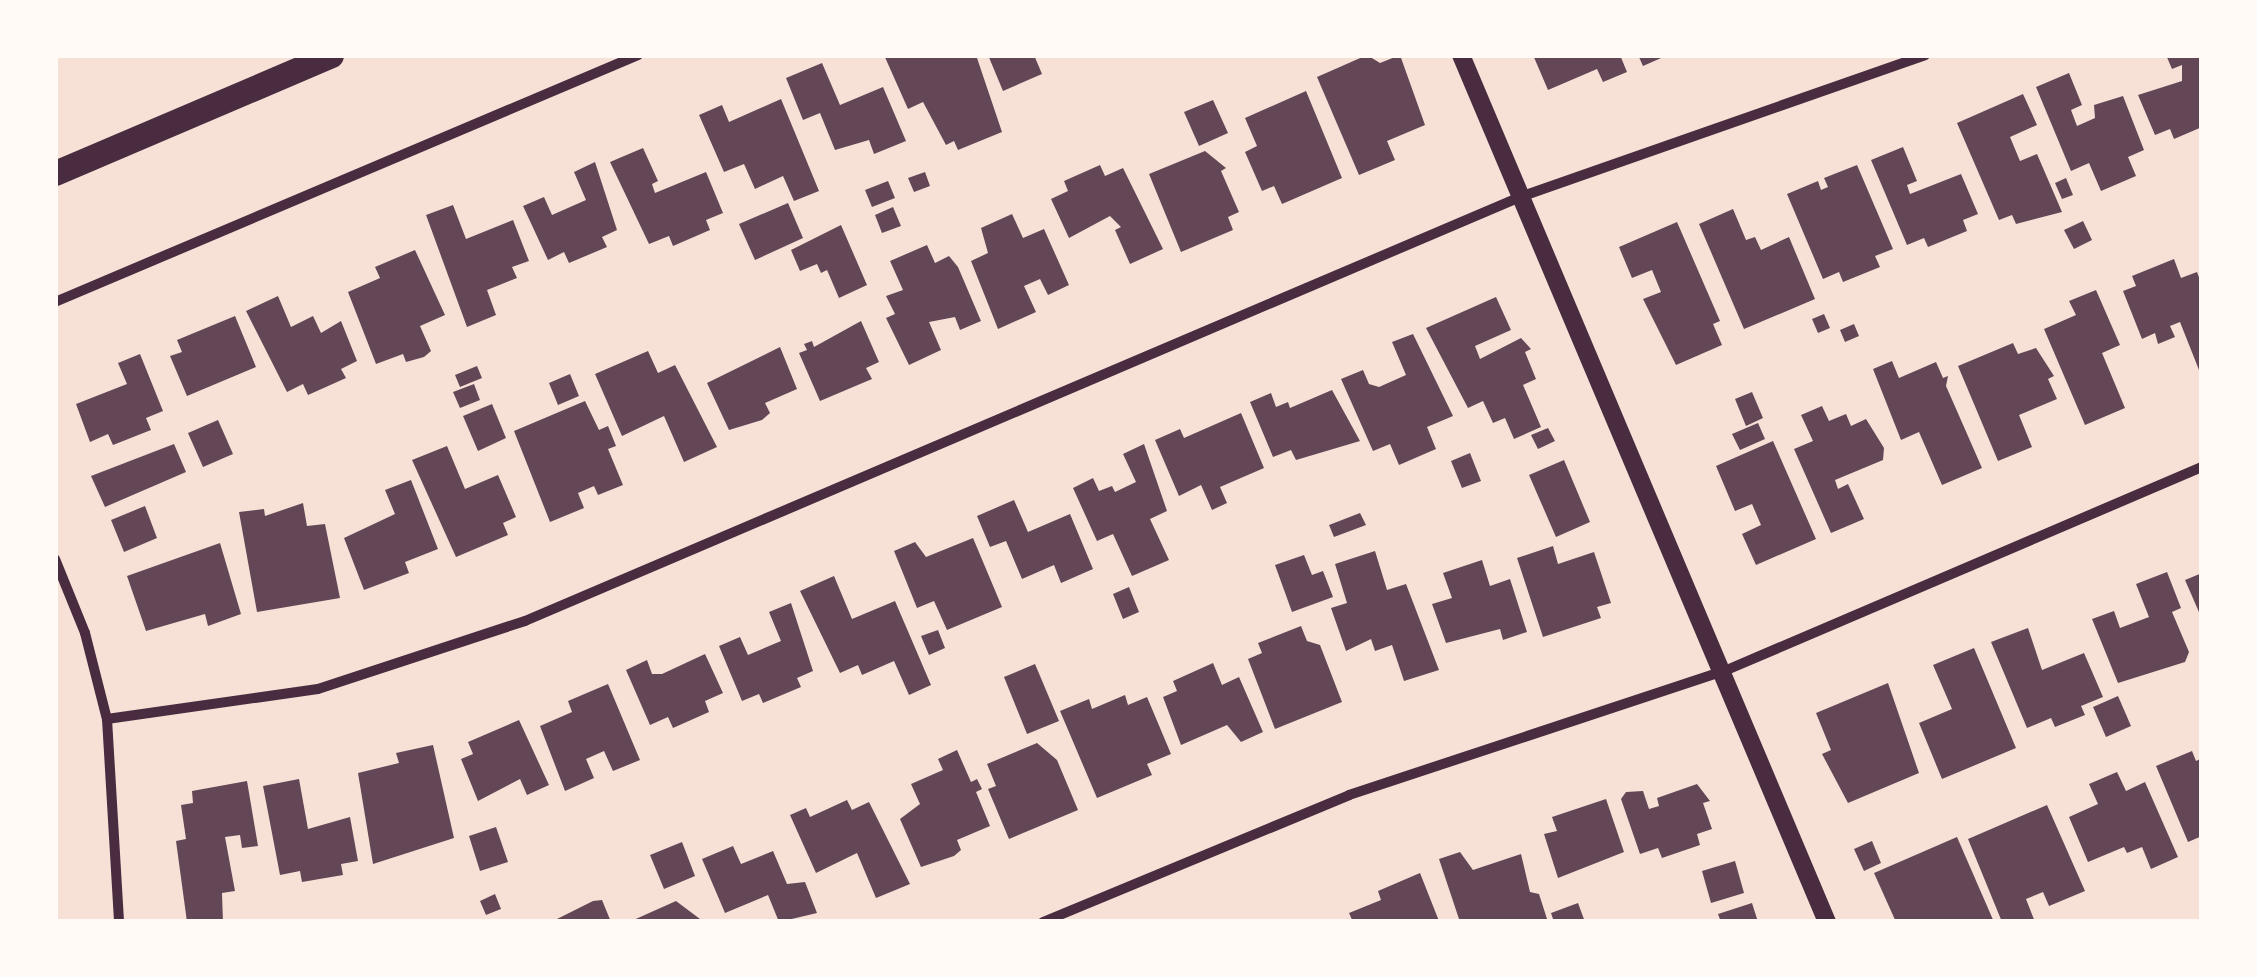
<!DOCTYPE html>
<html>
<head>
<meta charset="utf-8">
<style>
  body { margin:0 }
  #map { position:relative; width:2257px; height:977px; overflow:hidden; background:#f7e1d7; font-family:Overpass,sans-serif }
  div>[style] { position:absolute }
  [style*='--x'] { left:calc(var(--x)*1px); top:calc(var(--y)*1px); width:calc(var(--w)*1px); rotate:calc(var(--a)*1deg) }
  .building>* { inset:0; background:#644757 }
  .minor>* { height:10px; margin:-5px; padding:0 5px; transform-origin:5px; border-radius:5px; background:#4a2c40 }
  .tertiary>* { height:18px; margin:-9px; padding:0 9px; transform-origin:9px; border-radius:9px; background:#4a2c40 }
  .primary>* { height:25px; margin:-12.5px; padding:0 12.5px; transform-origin:12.5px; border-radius:12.5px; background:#4a2c40 }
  span { translate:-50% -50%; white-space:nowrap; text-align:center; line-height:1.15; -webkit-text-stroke:10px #fffaf5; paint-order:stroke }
  .frame { position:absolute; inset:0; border:58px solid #fffaf5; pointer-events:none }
</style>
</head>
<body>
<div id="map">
  <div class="building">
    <i style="clip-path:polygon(884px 55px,976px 55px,1002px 132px,958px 150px,954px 141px,946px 145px,923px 102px,908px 109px)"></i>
    <i style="clip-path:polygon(988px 55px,1034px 55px,1042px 74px,1003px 91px)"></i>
    <i style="clip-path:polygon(1367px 55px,1380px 63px,1400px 55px,1425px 125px,1387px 141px,1395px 160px,1359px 175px,1317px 77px)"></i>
    <i style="clip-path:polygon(1533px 55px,1620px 55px,1627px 72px,1603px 82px,1597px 69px,1548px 90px)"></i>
    <i style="clip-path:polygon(1638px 55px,1668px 55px,1643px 66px)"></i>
    <i style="clip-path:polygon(2166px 55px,2202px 55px,2202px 127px,2174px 139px,2170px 129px,2155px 135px,2138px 95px,2182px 81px,2182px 65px,2172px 69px)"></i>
    <i style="clip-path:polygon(822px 63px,840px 105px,883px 87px,906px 141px,874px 154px,869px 140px,835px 150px,820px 113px,803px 120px,786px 78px)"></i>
    <i style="clip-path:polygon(2069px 73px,2082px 105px,2071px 110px,2077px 126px,2095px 118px,2094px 105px,2123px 96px,2144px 150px,2128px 157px,2136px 176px,2101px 191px,2089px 163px,2071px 171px,2036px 87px)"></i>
    <i style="clip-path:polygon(1306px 91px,1342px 178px,1282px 204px,1274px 186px,1262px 191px,1245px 152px,1257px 146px,1245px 118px)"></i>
    <i style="clip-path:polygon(2023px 94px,2037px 125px,2010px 137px,2020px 161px,2037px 154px,2062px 212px,2016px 224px,2012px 215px,1999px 220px,1957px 123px)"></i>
    <i style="clip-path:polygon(781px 99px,819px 191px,794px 201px,783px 176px,755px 189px,744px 164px,724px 172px,699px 115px,722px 105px,729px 122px)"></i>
    <i style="clip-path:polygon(1213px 100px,1228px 133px,1199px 146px,1184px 112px)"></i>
    <i style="clip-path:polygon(1903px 147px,1917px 181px,1907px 185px,1910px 194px,1961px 174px,1978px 214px,1963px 220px,1967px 231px,1928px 247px,1924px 238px,1907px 245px,1871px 160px)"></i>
    <i style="clip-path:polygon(643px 148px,658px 181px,652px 184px,655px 193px,706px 172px,723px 213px,706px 220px,710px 230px,673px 246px,669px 236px,649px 244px,610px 162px)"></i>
    <i style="clip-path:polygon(1205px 151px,1226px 168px,1221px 171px,1239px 212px,1228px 217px,1233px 230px,1181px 252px,1149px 174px)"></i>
    <i style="clip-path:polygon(595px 162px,617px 230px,602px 237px,607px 247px,569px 263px,564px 252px,548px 260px,523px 206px,544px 197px,552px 215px,586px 200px,574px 172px)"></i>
    <i style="clip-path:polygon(1100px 165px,1105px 176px,1123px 168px,1163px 249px,1130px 264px,1115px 230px,1121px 227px,1110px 216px,1069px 238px,1051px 199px,1068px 191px,1064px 181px)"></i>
    <i style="clip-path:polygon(1857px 165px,1893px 249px,1875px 256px,1880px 267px,1843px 282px,1839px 272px,1823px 279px,1787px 194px,1818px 181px,1821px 190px,1828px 187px,1824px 178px)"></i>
    <i style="clip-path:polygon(925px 172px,930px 186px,914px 192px,908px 178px)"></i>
    <i style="clip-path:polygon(2066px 178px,2073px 195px,2062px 199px,2055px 183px)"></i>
    <i style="clip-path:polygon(888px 181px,895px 198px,872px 207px,865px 190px)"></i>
    <i style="clip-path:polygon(788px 203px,803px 238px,755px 260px,739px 224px)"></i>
    <i style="clip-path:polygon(453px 205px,466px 239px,513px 220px,529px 261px,512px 267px,517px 278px,487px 290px,496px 315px,467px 327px,426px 215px)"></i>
    <i style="clip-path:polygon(893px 207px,901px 226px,882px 233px,875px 215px)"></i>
    <i style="clip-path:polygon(1733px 209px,1746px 240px,1755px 237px,1761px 250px,1789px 237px,1815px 299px,1744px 329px,1699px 224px)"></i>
    <i style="clip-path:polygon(1012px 214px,1023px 238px,1044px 229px,1069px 285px,1048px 295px,1040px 279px,1024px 286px,1036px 312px,998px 329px,971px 261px,988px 253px,981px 228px)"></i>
    <i style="clip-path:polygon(2083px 221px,2092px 240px,2074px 249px,2064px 230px)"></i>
    <i style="clip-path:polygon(1677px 222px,1720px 321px,1713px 324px,1722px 345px,1676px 365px,1643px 299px,1661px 292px,1652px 270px,1632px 278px,1619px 247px)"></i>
    <i style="clip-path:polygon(841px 225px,867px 285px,839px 298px,827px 270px,821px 273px,817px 264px,800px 271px,791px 250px)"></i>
    <i style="clip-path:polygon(927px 245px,935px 263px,949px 256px,958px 267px,981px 321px,960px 330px,955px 317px,929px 322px,941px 350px,909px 365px,886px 318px,895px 314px,886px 296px,903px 290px,890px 261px)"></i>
    <i style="clip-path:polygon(415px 250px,445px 315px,420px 326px,431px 351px,424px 357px,406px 362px,403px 354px,376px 364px,348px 292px,380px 278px,375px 267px)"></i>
    <i style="clip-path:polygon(2174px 259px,2181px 278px,2197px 272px,2202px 285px,2199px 370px,2180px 322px,2170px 326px,2175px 337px,2158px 344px,2155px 333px,2142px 339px,2123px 291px,2136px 286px,2132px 276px)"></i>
    <i style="clip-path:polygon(2096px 290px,2120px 345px,2102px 353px,2125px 408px,2085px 425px,2044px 329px,2076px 315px,2069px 301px)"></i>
    <i style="clip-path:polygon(278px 296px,291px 327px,313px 316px,321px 333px,341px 321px,357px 361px,341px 369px,346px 378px,308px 395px,303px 384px,287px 392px,246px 311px)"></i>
    <i style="clip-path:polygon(1496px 297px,1511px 330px,1475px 346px,1480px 359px,1521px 338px,1531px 349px,1525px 352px,1536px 379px,1523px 385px,1541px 427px,1514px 439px,1505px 418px,1493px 423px,1483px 401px,1468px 408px,1426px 328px)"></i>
    <i style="clip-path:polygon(1824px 314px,1830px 328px,1818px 333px,1812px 319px)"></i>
    <i style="clip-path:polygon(235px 316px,256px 367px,187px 396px,170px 356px,182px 352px,177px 340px)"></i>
    <i style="clip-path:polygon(861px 321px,879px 362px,866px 368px,872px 379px,820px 401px,799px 353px,807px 350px,804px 344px,812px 341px,814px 347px)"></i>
    <i style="clip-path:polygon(1854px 324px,1859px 336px,1845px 342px,1840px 330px)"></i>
    <i style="clip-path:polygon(1413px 334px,1453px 416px,1427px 427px,1436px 449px,1399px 465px,1390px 444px,1373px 451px,1341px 379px,1363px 370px,1369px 384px,1379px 387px,1406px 375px,1392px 342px)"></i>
    <i style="clip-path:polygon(2013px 343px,2018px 354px,2036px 348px,2054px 376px,2048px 379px,2057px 399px,2019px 415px,2032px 447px,1998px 461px,1958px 366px)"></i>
    <i style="clip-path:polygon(780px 347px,797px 389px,765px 403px,770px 413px,762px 420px,729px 430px,707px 383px)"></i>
    <i style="clip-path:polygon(648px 351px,658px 373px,675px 365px,717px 447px,684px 462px,664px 416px,622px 436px,595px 374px)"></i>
    <i style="clip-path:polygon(140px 354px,163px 411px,146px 418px,151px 430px,113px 445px,108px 434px,90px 442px,76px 404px,127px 384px,118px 363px)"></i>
    <i style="clip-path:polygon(1892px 361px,1899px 378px,1936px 362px,1943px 378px,1948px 376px,1946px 386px,1982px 468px,1942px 485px,1919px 432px,1901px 440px,1873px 369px)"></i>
    <i style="clip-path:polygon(477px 366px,482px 378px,460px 387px,455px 375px)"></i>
    <i style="clip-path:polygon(570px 374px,579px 396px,558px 405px,549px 383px)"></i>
    <i style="clip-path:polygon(474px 384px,480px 400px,460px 408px,453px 392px)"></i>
    <i style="clip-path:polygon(1332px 390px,1360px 441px,1296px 460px,1291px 450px,1273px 457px,1250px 402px,1271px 393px,1276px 407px,1288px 402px,1290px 408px)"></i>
    <i style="clip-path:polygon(1752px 392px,1763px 418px,1746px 426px,1735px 399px)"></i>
    <i style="clip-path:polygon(585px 401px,599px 430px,608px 426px,616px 446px,608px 449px,623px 485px,598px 495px,594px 486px,578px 493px,584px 508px,550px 522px,514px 431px)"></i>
    <i style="clip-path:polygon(492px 404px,506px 438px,478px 451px,463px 416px)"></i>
    <i style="clip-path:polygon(1822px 406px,1829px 421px,1846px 414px,1851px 426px,1866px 419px,1884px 448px,1883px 460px,1835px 480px,1838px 489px,1848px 484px,1864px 519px,1831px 533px,1794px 449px,1813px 441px,1801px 415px)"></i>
    <i style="clip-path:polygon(1241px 413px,1264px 468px,1220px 487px,1227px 503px,1212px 510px,1201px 485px,1179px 496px,1155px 440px,1180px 429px,1184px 438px)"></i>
    <i style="clip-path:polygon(218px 420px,233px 454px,203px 467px,188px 433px)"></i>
    <i style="clip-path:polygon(1758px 423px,1765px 439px,1740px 450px,1732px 434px)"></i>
    <i style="clip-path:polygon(1548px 428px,1555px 441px,1538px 449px,1531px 435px)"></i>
    <i style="clip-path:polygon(1773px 441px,1816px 539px,1756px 565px,1742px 534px,1761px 525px,1752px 504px,1735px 511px,1716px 466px)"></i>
    <i style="clip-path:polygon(174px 444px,186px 472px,105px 507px,91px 476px)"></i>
    <i style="clip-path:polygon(1144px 444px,1167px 511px,1150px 519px,1169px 560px,1132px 576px,1113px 534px,1097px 541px,1073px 488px,1093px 478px,1099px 491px,1112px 486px,1115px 492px,1136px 482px,1123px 454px)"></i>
    <i style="clip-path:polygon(447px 446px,465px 489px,498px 475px,516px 517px,503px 523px,508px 535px,456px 557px,412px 460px)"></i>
    <i style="clip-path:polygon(1470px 453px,1481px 481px,1462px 488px,1451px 461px)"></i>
    <i style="clip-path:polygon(1564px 460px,1590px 522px,1556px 537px,1529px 475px)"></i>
    <i style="clip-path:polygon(411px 480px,438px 549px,405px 562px,409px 573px,364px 590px,344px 538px,395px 514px,385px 490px)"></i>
    <i style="clip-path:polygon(1014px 500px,1028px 532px,1070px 514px,1093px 569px,1061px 583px,1054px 565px,1022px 579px,1006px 541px,990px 547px,977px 516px)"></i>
    <i style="clip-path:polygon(303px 503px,307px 526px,325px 524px,340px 598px,257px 612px,239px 512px,264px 509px,265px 516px)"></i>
    <i style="clip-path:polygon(145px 506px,157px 538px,124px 552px,111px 520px)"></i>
    <i style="clip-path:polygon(1360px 513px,1366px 525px,1334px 537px,1329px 525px)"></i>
    <i style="clip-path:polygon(973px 538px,1002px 607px,947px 630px,934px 601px,917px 608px,894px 551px,915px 542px,926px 557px)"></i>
    <i style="clip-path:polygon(220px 543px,241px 614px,208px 626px,205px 614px,146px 631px,127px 576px)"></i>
    <i style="clip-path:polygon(1553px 546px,1558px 564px,1594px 552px,1611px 603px,1597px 607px,1601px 618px,1543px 637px,1517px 558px)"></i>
    <i style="clip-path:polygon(1375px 551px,1387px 590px,1406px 584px,1439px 670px,1404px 681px,1392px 645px,1375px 651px,1371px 639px,1346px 651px,1331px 608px,1347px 603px,1335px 564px)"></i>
    <i style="clip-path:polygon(1304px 555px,1312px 575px,1323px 571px,1333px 597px,1292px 612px,1275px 565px)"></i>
    <i style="clip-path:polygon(1482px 560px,1490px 586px,1510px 579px,1527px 632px,1503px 640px,1500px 629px,1446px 643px,1432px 604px,1452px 598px,1443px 573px)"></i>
    <i style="clip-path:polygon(2167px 572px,2181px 608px,2172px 612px,2189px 652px,2185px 662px,2118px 683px,2092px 619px,2114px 611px,2120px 628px,2149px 617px,2136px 584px)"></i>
    <i style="clip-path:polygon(2202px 573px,2202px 619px,2185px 580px)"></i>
    <i style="clip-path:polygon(834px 576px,852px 619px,895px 601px,931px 685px,909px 695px,894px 661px,862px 675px,858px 665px,840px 673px,800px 591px)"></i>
    <i style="clip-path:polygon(1129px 587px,1139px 612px,1123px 619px,1113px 594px)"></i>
    <i style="clip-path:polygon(791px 603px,813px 671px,797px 678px,801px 687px,763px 703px,759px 694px,742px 701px,719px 646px,740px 637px,748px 655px,781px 641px,769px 612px)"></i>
    <i style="clip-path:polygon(1301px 626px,1307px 641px,1320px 645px,1342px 702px,1275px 729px,1248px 659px,1262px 653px,1258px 643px)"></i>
    <i style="clip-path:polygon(2028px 628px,2042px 670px,2084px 653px,2103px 697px,2081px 706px,2085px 715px,2055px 727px,2051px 718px,2027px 728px,1991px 642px)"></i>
    <i style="clip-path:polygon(938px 630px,945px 648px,929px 655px,921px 636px)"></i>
    <i style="clip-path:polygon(1974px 648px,2016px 748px,1942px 779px,1919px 723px,1952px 709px,1933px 665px)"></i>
    <i style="clip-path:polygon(705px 654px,723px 693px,705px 701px,709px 712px,673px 728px,668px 717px,650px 725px,626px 670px,647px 660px,652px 674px,662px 674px)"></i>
    <i style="clip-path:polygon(1213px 663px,1222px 685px,1239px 677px,1263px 732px,1241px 742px,1227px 725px,1181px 745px,1163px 697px,1177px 691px,1173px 681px)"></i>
    <i style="clip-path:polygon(1035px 664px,1059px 721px,1027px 734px,1004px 677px)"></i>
    <i style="clip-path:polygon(1888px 683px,1919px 773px,1848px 803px,1822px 754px,1831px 750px,1816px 713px)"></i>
    <i style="clip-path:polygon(608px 684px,640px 760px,613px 771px,604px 751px,586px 759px,594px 778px,565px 791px,540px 726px,572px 712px,568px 701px)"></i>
    <i style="clip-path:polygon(1125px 695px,1128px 705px,1147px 697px,1171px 754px,1147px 764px,1152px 775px,1097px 798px,1060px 711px,1089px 699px,1092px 709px)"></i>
    <i style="clip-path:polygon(2118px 696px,2131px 726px,2106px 737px,2093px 707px)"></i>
    <i style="clip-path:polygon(519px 720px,549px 785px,527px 795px,520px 779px,478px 801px,461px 759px,473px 754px,468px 742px)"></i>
    <i style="clip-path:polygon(1037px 743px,1057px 760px,1078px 810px,1009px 839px,988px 789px,996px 786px,987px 764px)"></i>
    <i style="clip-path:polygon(433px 745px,454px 838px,373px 864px,358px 773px,399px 763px,396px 753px)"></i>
    <i style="clip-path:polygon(957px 750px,971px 782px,977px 779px,982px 789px,976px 792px,990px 826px,957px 840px,961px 850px,954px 856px,921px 867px,900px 819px,920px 804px,911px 784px,943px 770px,938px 759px)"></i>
    <i style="clip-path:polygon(2192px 751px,2196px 761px,2202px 758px,2202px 836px,2188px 842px,2156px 766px)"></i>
    <i style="clip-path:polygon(2117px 772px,2126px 791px,2145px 782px,2178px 857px,2151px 869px,2142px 847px,2127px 853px,2124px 847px,2088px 862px,2069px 817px,2098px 804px,2089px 784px)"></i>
    <i style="clip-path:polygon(299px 779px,308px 829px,350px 817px,358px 861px,341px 864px,343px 875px,302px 882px,300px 871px,280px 875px,263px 786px)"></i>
    <i style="clip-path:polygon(247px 781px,258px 846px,242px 848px,240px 835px,225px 837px,235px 891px,222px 893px,223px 922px,187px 922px,176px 841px,186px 839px,181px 805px,193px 803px,192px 791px)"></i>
    <i style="clip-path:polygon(1697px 784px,1710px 801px,1703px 803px,1712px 829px,1697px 834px,1700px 845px,1662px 858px,1658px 848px,1640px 854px,1621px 799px,1626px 792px,1643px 791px,1649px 809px,1659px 806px,1657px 798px)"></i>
    <i style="clip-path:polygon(1606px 799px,1624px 852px,1558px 878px,1544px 834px,1557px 831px,1552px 817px)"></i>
    <i style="clip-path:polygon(847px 800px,852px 810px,869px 802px,910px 884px,876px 898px,857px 853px,816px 873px,790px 815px,806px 808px,810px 817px)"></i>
    <i style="clip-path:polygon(2047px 805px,2085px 891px,2049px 906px,2043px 892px,2026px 899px,2035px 922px,2002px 922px,1968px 839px)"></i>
    <i style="clip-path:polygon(496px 827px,508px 862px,480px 871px,469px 836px)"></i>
    <i style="clip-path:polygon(1957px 837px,1994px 922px,1896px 922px,1874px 873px)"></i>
    <i style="clip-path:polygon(1872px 841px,1881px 863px,1864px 871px,1854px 849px)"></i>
    <i style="clip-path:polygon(682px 842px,695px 876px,664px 889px,650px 855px)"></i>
    <i style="clip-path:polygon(733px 846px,741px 864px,773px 851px,787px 884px,805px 882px,817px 913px,779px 922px,768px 895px,725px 913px,702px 859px)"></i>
    <i style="clip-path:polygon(1460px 852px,1473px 870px,1521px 854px,1530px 892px,1539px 894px,1548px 922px,1460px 922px,1439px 859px)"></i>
    <i style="clip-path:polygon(1735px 861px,1744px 893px,1711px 903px,1702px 871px)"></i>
    <i style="clip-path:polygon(1420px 873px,1439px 921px,1353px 922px,1349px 913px,1381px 900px,1378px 891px)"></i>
    <i style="clip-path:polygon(495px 894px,501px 909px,486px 915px,480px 901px)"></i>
    <i style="clip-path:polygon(602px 900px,611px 922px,551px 922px,593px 901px)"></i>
    <i style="clip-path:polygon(676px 901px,704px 922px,629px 922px)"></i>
    <i style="clip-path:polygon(1578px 903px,1585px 922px,1554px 922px,1551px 913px)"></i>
    <i style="clip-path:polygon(1752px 903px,1758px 922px,1721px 922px,1718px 914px)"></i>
  </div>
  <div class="minor">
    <i style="--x:55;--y:302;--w:633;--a:-22.96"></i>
    <i style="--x:55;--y:559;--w:80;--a:67.9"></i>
    <i style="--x:85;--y:633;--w:89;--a:75.7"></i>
    <i style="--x:107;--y:719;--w:203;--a:86.6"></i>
    <i style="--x:107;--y:719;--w:213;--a:-8.1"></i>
    <i style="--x:318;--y:689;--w:218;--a:-18.2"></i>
    <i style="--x:525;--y:621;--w:1082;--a:-23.08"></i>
    <i style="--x:1520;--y:197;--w:429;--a:-19.3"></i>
    <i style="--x:1043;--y:922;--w:331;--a:-22.5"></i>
    <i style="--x:1349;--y:795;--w:393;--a:-18.3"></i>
    <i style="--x:1722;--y:672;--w:522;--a:-23.13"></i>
  </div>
  <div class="tertiary">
    <i style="--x:1461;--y:55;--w:941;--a:67.11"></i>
  </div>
  <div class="primary">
    <i style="--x:55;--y:173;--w:300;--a:-23.1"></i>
  </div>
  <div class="frame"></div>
</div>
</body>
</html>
